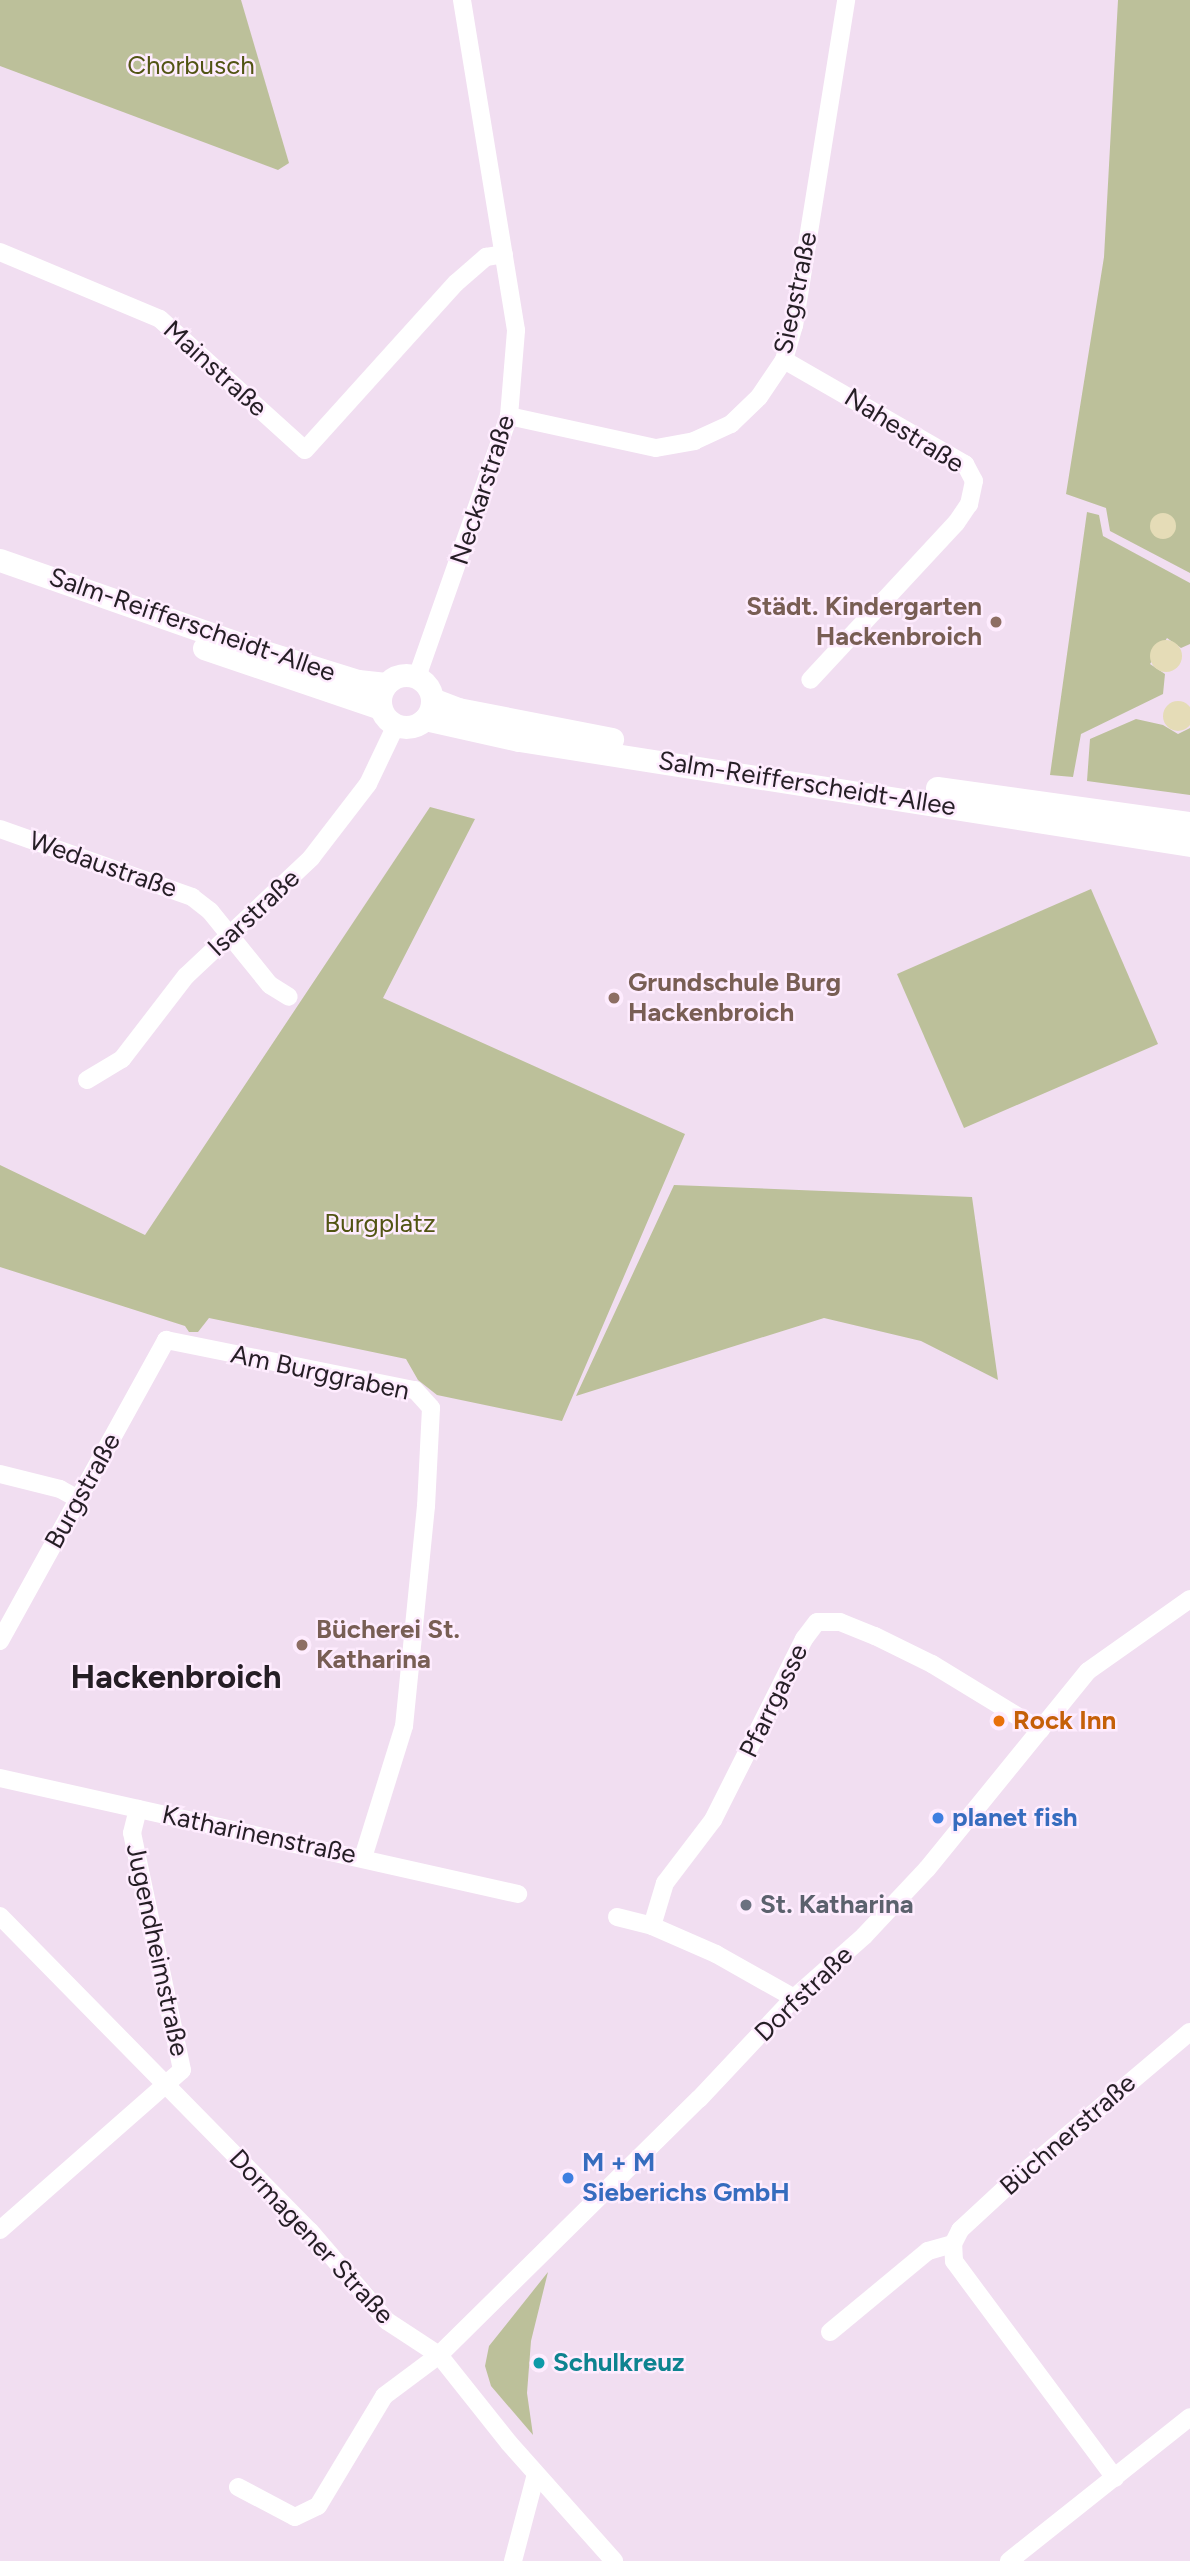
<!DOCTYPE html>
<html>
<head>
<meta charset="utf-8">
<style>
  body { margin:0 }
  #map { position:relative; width:1190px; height:2561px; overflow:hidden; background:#f1def1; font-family:Figtree,sans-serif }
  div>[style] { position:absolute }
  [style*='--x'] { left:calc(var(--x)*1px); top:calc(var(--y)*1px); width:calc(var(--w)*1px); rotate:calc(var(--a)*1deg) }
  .green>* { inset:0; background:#bcc09a }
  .sand>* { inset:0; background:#e5dcb7 }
  .round { border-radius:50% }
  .minor>* { height:18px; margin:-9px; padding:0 9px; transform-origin:9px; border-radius:9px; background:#fff }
  .tertiary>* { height:23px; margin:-11.5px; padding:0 11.5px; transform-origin:11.5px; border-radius:11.5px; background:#fff }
  .tertiary>.ring { margin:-11.5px; padding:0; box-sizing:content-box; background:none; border:23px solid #fff; border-radius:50% }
  .dots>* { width:19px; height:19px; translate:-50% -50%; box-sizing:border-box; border:4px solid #feecfe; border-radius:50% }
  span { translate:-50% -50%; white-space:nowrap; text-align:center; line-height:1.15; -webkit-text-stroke:5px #feecfe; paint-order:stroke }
  .park-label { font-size:26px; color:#515413 }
  .street-label { font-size:26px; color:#251e25 }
  .education-label { font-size:26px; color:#785e54; font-weight:700 }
  .right { translate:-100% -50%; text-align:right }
  .left { translate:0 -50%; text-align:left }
  .food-label { font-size:26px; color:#c56008; font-weight:700 }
  .shop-label { font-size:26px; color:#366cbe; font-weight:700 }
  .worship-label { font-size:26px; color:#5b616d; font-weight:700 }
  .culture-label { font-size:26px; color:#0d838f; font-weight:700 }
  .district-label { font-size:33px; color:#251e25; font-weight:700 }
</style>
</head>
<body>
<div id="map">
  <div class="green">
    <i style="clip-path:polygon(0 0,241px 0,289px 163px,278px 170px,0 66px)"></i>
    <i style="clip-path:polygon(1118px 0,1190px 0,1190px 573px,1110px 531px,1106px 508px,1066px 494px,1104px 257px)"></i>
    <i style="clip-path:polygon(1087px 512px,1099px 515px,1103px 536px,1190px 583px,1190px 644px,1181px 648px,1167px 638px,1150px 664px,1165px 674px,1163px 694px,1081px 734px,1073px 777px,1050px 775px)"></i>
    <i style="clip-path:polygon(1136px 719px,1163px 725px,1178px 734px,1190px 728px,1190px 795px,1087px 781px,1090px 739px)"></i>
    <i style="clip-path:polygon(430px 807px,475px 819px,383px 998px,685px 1134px,562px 1421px,437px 1395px,418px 1380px,406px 1359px,209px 1318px,198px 1332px,189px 1332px,185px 1326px,0 1267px,0 1165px,145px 1235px)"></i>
    <i style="clip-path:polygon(1091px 889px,1158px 1044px,964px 1128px,897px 974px)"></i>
    <i style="clip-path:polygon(674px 1185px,972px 1197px,998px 1380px,921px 1341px,824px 1318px,576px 1396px)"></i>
    <i style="clip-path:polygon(548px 2272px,531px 2341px,527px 2393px,533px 2435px,491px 2386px,485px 2366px,489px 2346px)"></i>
  </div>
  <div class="sand">
    <i class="round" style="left:1150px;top:513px;width:26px;height:26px"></i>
    <i class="round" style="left:1150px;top:640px;width:32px;height:32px"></i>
    <i class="round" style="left:1163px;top:701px;width:30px;height:30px"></i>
  </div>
  <div class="minor">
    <i style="--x:0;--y:252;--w:173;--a:22.7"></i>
    <i style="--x:160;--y:319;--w:195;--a:42.1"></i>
    <i style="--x:305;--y:450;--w:225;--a:-47.9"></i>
    <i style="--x:456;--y:283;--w:40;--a:-41"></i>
    <i style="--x:486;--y:257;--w:18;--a:-9"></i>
    <i style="--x:784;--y:360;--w:209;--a:29.9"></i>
    <i style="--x:965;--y:464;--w:19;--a:62"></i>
    <i style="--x:974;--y:481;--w:24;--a:102"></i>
    <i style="--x:969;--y:504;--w:23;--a:124"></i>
    <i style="--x:956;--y:523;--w:214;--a:132.9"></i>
    <i style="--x:509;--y:416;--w:150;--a:12.3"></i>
    <i style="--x:656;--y:448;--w:39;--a:-10"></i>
    <i style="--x:694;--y:441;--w:41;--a:-24.7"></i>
    <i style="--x:731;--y:424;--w:39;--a:-44"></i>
    <i style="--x:759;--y:397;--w:45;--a:-56"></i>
    <i style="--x:784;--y:360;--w:35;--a:-74"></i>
    <i style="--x:794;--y:326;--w:330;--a:-80.9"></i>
    <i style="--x:417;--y:677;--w:277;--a:-70.6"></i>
    <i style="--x:509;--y:416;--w:86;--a:-85.3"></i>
    <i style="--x:516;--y:330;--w:334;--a:-99.3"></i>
    <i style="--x:0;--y:829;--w:204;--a:19.5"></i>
    <i style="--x:192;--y:897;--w:23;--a:38"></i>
    <i style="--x:210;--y:911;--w:95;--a:51"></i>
    <i style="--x:270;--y:985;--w:22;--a:32"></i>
    <i style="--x:87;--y:1080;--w:41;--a:-31"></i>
    <i style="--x:122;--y:1059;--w:105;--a:-52.4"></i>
    <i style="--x:186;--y:976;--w:172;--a:-43.3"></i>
    <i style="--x:311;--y:858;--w:93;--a:-52.4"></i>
    <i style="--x:368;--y:784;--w:65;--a:-64.6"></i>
    <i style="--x:0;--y:1474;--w:62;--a:14"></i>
    <i style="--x:60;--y:1489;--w:21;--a:29"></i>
    <i style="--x:0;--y:1641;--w:344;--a:-61.1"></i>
    <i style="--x:166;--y:1340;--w:254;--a:11.4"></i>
    <i style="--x:415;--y:1390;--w:24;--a:48"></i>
    <i style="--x:431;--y:1408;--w:98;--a:92.9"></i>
    <i style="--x:426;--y:1506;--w:221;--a:95.7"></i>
    <i style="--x:404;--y:1726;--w:138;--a:107.3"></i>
    <i style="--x:0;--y:1778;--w:531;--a:12.62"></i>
    <i style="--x:0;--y:1916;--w:442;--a:45.5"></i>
    <i style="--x:310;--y:2231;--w:118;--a:49.5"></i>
    <i style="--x:387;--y:2321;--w:62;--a:33.2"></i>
    <i style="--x:439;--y:2355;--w:112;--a:51.5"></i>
    <i style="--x:509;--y:2443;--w:158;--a:48.3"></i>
    <i style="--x:617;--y:1917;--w:36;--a:14"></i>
    <i style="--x:652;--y:1926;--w:70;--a:23.6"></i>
    <i style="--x:716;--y:1954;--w:90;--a:29.4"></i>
    <i style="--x:652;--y:1926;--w:45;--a:-73.2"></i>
    <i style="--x:665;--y:1883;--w:79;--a:-52.7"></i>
    <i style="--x:713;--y:1820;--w:203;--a:-63.3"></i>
    <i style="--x:804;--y:1639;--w:21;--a:-53"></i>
    <i style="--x:817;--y:1622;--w:23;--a:0"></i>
    <i style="--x:840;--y:1622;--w:38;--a:22"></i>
    <i style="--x:875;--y:1636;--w:64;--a:26.2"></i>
    <i style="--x:932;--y:1664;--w:127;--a:31.4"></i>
    <i style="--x:0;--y:2230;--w:242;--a:-41.3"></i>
    <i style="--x:182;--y:2070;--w:242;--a:-101.9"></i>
    <i style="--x:132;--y:1833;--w:25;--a:-76"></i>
    <i style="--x:830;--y:2332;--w:127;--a:-39.6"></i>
    <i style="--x:928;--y:2251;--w:26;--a:-16"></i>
    <i style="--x:1115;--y:2478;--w:270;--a:-126.6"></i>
    <i style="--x:954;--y:2261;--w:17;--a:-93"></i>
    <i style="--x:953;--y:2244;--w:16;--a:-63"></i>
    <i style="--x:960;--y:2230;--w:69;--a:-42.7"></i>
    <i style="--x:1011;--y:2183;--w:234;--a:-40.2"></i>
    <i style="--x:238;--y:2487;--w:64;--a:27.8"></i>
    <i style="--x:295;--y:2517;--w:25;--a:-26"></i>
    <i style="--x:318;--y:2506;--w:128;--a:-59"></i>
    <i style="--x:384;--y:2396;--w:69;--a:-36.7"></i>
    <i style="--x:439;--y:2355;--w:365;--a:-44.6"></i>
    <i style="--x:699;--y:2099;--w:139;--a:-46.8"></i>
    <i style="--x:794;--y:1998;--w:94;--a:-41.5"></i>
    <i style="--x:864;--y:1936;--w:92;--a:-46.8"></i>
    <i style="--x:927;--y:1869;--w:255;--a:-50.9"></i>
    <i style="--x:1088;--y:1671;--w:125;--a:-35.2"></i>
    <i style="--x:513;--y:2561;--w:90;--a:-75.2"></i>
    <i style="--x:1009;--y:2561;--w:231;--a:-38.5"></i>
  </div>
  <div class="tertiary">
    <i style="--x:0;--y:560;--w:260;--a:19.3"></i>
    <i style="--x:245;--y:646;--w:118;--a:17.2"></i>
    <i style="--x:358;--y:681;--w:28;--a:6"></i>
    <i style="--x:204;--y:648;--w:186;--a:18.8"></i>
    <i class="ring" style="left:380px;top:675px;width:29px;height:29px"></i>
    <i style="--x:432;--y:699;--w:28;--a:21"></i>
    <i style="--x:458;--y:709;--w:157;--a:11"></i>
    <i style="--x:425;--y:719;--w:96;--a:12.6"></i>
    <i style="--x:519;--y:740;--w:679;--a:8.89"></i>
    <i style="--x:937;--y:788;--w:255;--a:7.9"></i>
  </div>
  <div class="dots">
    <i style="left:996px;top:622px;background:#8d6e63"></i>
    <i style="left:614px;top:998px;background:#8d6e63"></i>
    <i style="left:302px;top:1645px;background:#8d6e63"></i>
    <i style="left:999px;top:1721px;background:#e8710a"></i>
    <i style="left:938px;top:1818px;background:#3f7fe0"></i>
    <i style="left:746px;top:1905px;background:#6b7280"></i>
    <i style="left:568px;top:2178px;background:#3f7fe0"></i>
    <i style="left:539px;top:2363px;background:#0f9aa8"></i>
  </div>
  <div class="park-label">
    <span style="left:191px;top:66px">Chorbusch</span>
    <span style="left:380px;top:1224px">Burgplatz</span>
  </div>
  <div class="street-label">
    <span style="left:796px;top:293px;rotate:-78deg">Siegstraße</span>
    <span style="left:215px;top:369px;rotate:42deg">Mainstraße</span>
    <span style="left:904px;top:431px;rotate:32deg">Nahestraße</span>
    <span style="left:483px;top:490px;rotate:-72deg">Neckarstraße</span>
    <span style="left:192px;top:625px;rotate:19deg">Salm-Reifferscheidt-Allee</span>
    <span style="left:807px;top:784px;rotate:9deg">Salm-Reifferscheidt-Allee</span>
    <span style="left:103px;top:865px;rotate:19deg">Wedaustraße</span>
    <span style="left:254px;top:913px;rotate:-43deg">Isarstraße</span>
    <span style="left:320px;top:1373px;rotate:12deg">Am Burggraben</span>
    <span style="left:83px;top:1491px;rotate:-61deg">Burgstraße</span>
    <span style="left:774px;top:1701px;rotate:-64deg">Pfarrgasse</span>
    <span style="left:259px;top:1835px;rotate:12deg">Katharinenstraße</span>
    <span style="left:157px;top:1950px;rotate:78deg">Jugendheimstraße</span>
    <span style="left:804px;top:1994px;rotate:-44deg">Dorfstraße</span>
    <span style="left:1068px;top:2135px;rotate:-41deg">Büchnerstraße</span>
    <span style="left:311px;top:2237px;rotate:47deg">Dormagener Straße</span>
  </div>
  <div class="education-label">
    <span class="right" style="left:982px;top:622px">Städt. Kindergarten<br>Hackenbroich</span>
    <span class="left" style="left:628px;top:998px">Grundschule Burg<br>Hackenbroich</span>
    <span class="left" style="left:316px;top:1645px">Bücherei St.<br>Katharina</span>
  </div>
  <div class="food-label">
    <span class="left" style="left:1013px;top:1721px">Rock Inn</span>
  </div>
  <div class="shop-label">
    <span class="left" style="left:952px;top:1818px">planet fish</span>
    <span class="left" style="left:582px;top:2178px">M + M<br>Sieberichs GmbH</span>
  </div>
  <div class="worship-label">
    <span class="left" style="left:760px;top:1905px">St. Katharina</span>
  </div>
  <div class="culture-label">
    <span class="left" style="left:553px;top:2363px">Schulkreuz</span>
  </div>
  <div class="district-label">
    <span style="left:176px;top:1677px">Hackenbroich</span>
  </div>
</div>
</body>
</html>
